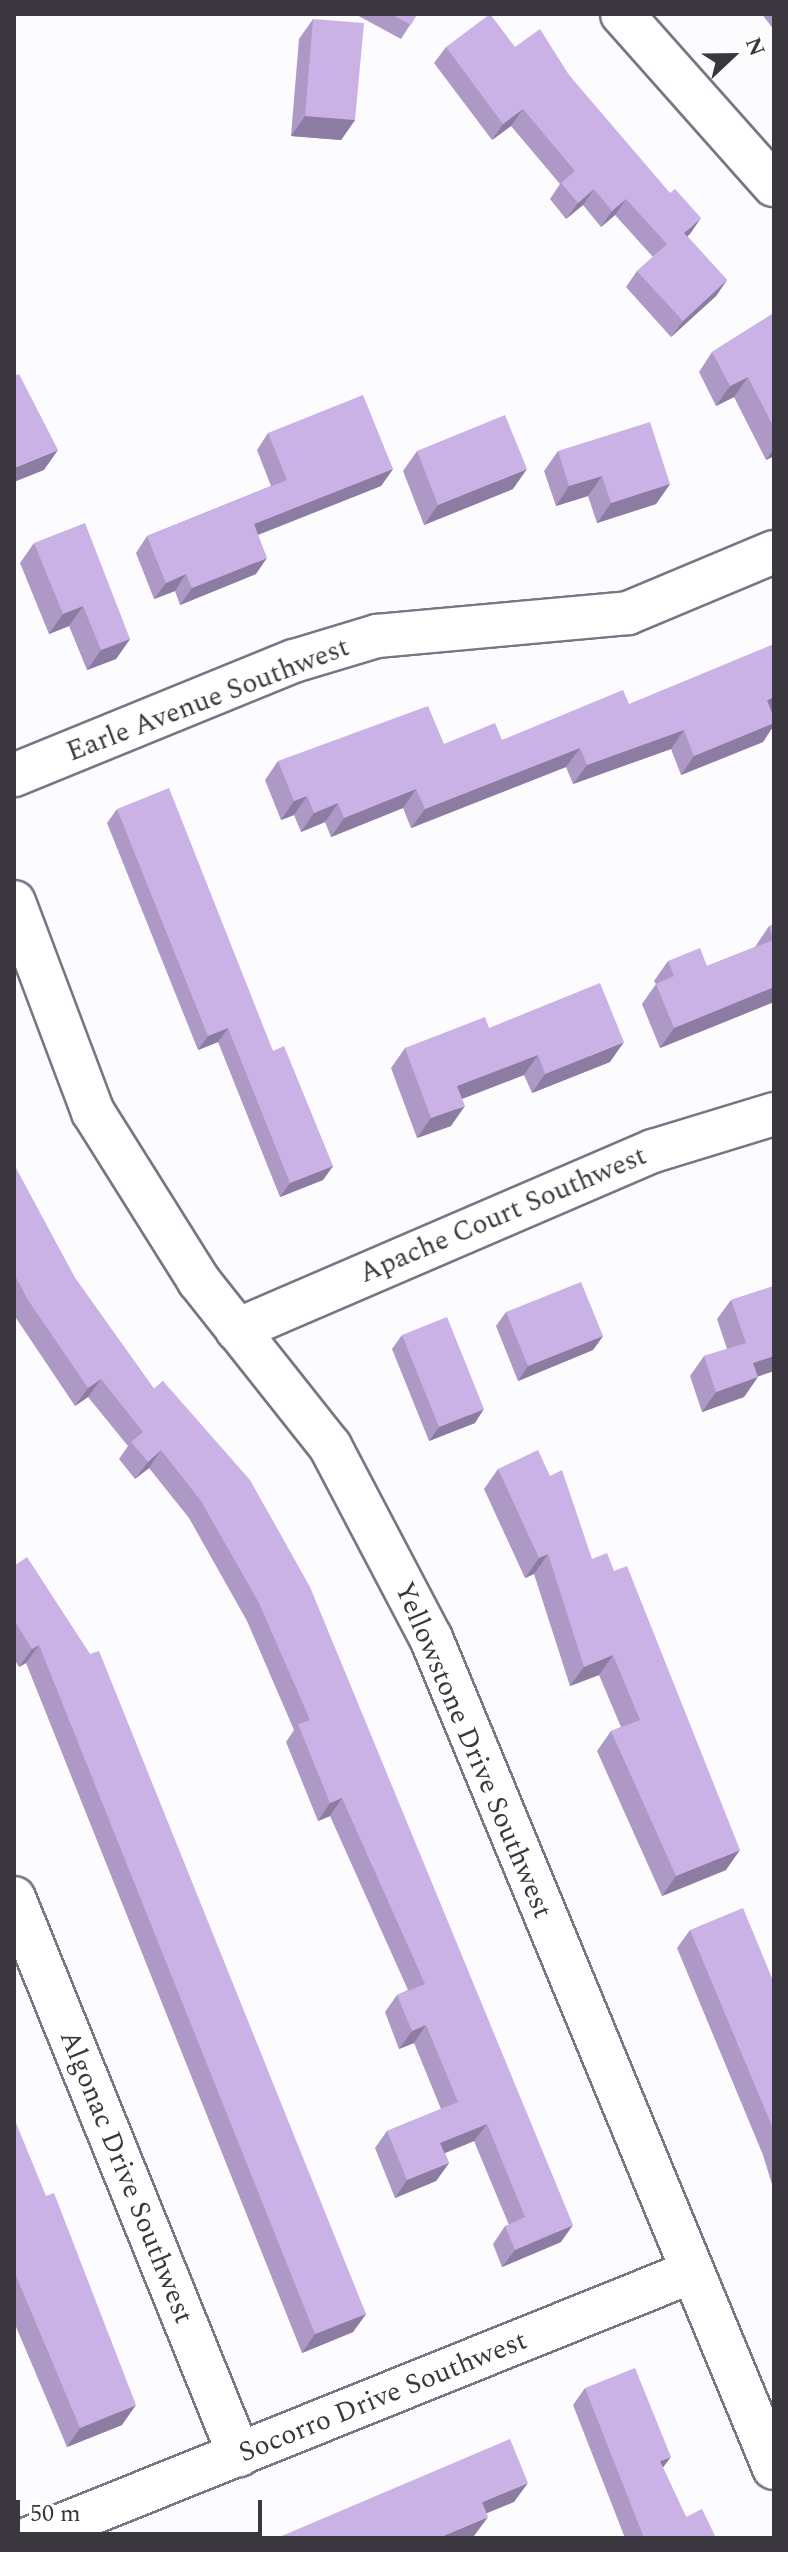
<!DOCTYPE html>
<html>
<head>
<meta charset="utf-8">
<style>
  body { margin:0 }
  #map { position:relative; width:788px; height:2552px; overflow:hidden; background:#fcfbfe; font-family:Spectral,serif }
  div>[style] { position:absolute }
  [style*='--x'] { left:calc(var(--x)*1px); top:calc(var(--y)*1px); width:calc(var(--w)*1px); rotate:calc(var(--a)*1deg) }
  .roads { filter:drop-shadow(2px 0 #7b7483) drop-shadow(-2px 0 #7b7483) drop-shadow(0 2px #7b7483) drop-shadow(0 -2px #7b7483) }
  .minor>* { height:42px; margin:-21px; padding:0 21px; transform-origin:21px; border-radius:21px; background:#fff }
  .wall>* { inset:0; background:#ae98c6 }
  .shaded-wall>* { inset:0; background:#8d7ca1 }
  .building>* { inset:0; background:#cab1e6 }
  span { translate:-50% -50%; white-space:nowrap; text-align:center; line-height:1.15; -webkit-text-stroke:7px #fff; paint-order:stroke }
  .street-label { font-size:28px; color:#3a373e }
  .frame { position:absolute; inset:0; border:16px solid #3a373e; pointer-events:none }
  .north { position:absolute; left:692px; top:16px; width:80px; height:80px; -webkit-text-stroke:6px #fff; paint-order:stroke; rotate:68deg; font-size:22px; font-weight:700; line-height:32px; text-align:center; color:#3a373e }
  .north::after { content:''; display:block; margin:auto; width:28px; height:36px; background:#3a373e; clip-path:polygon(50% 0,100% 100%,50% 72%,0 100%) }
  .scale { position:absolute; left:16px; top:2500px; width:246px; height:36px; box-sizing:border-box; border:4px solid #3a373e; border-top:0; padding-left:10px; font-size:24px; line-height:28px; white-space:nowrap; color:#3a373e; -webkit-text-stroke:6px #fff; paint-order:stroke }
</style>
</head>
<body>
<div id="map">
  <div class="roads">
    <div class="minor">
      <i style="--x:622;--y:14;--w:229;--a:48.4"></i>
      <i style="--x:14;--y:775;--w:302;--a:-22.2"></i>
      <i style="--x:294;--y:661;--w:87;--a:-16.8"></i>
      <i style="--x:377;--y:636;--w:252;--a:-5.2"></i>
      <i style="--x:628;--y:613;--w:158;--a:-22.7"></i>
      <i style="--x:14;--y:902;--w:224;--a:69.4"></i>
      <i style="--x:93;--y:1112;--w:199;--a:57.9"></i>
      <i style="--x:199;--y:1281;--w:211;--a:51.6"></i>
      <i style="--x:330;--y:1446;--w:217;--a:62.3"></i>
      <i style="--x:431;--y:1638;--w:898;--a:67.55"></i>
      <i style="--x:237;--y:1330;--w:453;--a:-23.3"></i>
      <i style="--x:653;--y:1151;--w:127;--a:-17"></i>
      <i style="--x:14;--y:1898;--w:601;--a:68"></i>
      <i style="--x:30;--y:2538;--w:713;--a:-21.92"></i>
    </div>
  </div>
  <div class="wall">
    <i style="clip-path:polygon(355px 14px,417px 14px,401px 39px)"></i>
    <i style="clip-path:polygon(762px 14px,774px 14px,774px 30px)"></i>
    <i style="clip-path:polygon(313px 19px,355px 120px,341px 140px,291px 136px,299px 39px)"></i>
    <i style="clip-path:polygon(446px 47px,515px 47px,569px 75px,690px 234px,687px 236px,727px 280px,716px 296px,671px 337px,626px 287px,637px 271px,653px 257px,615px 215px,601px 227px,583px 205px,566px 219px,550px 199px,560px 184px,511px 126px,492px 140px,434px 63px)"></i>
    <i style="clip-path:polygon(774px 313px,774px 456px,766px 460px,734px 397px,716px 406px,699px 372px,712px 352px)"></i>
    <i style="clip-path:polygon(268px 433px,393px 469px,381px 486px,258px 535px,256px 574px,180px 605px,175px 591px,154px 599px,136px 553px,147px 536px,271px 486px,257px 450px)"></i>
    <i style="clip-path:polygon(417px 451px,513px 489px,424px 525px,403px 471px)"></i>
    <i style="clip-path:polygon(558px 451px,670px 484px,656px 504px,597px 523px,588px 496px,556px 506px,544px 471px)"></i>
    <i style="clip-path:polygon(34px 543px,130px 639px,116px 659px,87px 670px,69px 626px,49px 634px,20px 563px)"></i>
    <i style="clip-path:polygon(629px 704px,771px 712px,774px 725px,763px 742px,681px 775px,671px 749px,573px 784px,566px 767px,411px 828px,403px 808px,331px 837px,325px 822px,301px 832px,294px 815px,281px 820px,265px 780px,278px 761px,444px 744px,502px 740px)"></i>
    <i style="clip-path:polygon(117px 809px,273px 1051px,333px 1166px,323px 1180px,280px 1197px,218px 1042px,198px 1050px,107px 823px)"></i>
    <i style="clip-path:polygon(774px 925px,774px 1002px,660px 1048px,642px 1004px,656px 984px,654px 981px,668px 961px,707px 966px,755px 947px,769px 926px)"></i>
    <i style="clip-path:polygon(489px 1028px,610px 1062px,532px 1093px,524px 1075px,462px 1099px,451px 1126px,417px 1138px,391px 1068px,405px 1048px)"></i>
    <i style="clip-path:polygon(14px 1167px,75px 1278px,154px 1389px,163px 1381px,561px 2242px,502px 2267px,493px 2244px,505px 2226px,509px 2225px,474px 2141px,445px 2153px,449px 2163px,436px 2181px,395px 2198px,375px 2148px,387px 2131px,441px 2109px,414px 2043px,399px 2049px,385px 2012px,397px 1995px,408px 1990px,330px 1816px,318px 1821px,286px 1742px,294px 1730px,247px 1621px,189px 1518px,149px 1468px,135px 1479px,119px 1459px,128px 1446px,88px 1397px,75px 1406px,14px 1315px)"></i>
    <i style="clip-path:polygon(774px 1286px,774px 1371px,758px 1376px,744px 1397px,702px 1412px,690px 1376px,704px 1356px,727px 1349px,717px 1319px,731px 1300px)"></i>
    <i style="clip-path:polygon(506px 1312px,603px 1336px,593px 1350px,518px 1381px,496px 1326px)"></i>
    <i style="clip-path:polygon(402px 1335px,475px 1423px,429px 1441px,392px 1349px)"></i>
    <i style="clip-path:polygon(498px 1469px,550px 1476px,592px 1559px,726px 1870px,662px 1896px,597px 1751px,611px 1731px,621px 1727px,599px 1675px,570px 1686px,534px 1574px,525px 1578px,484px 1489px)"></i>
    <i style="clip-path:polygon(14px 1566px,366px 2314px,353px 2332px,302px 2353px,26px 1663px,19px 1667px,14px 1659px)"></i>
    <i style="clip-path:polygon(690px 1930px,774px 1983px,774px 2191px,763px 2155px,677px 1948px)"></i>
    <i style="clip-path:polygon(14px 2118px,122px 2425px,67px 2447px,14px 2322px)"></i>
    <i style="clip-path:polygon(585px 2388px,663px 2468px,686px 2517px,716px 2538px,625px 2538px,573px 2405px)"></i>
  </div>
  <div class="shaded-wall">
    <i style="clip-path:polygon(523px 109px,511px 126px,492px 140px,503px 124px)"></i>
    <i style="clip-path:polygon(305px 116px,355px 120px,341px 140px,291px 136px)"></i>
    <i style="clip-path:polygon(594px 189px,583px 205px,566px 219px,578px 203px)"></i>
    <i style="clip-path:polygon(626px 199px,615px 215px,601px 227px,612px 211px)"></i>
    <i style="clip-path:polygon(701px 218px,690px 234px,673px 249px,684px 233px)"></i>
    <i style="clip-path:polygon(727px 280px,716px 296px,671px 337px,683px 321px)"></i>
    <i style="clip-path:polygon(748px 377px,734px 397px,716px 406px,730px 386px)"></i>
    <i style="clip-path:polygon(774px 449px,774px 456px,766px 460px)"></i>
    <i style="clip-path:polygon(58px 450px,44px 470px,14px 482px,14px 468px)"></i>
    <i style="clip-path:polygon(393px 469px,381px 486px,242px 541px,254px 524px)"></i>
    <i style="clip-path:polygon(527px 469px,513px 489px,424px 525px,438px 505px)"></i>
    <i style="clip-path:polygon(602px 476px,588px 496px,556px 506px,569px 486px)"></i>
    <i style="clip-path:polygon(670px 484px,656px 504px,597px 523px,611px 503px)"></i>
    <i style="clip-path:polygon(267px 558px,256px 574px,180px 605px,192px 588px)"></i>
    <i style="clip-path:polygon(186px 574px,175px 591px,154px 599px,166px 583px)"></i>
    <i style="clip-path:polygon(83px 606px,69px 626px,49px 634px,63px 614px)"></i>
    <i style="clip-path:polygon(130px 639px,116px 659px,87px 670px,101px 650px)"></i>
    <i style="clip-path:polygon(774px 697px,774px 711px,753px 719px,767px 700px)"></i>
    <i style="clip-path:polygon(774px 723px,774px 725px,763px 742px,681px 775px,694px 756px)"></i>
    <i style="clip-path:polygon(684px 730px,671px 749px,573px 784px,587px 765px)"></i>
    <i style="clip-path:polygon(580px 748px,566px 767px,411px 828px,425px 809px)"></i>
    <i style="clip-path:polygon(416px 789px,403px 808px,331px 837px,344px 818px)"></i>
    <i style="clip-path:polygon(307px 796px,294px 815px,281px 820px,294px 801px)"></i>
    <i style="clip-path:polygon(338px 803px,325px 822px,301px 832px,314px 813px)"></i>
    <i style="clip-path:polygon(774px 987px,774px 1002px,660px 1048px,674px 1028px)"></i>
    <i style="clip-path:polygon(228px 1028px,218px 1042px,198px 1050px,208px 1036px)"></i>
    <i style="clip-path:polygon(624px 1042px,610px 1062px,532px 1093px,545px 1074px)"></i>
    <i style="clip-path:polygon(538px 1055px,524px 1075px,443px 1106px,457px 1086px)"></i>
    <i style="clip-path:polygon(465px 1106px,451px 1126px,417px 1138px,431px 1118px)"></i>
    <i style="clip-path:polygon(333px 1166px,323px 1180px,280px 1197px,290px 1183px)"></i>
    <i style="clip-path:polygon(603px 1336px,593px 1350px,518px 1381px,528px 1366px)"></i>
    <i style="clip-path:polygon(774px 1356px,774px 1371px,739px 1383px,753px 1363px)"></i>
    <i style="clip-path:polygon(758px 1377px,744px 1397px,702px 1412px,716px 1392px)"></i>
    <i style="clip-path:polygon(101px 1379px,88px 1397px,75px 1406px,88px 1388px)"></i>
    <i style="clip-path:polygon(484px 1409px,475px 1423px,429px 1441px,439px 1427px)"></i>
    <i style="clip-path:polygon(161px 1450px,149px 1468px,135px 1479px,148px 1462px)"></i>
    <i style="clip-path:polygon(548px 1554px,534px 1574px,525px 1578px,539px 1558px)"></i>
    <i style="clip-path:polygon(39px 1645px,26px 1663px,19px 1667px,32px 1649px)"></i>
    <i style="clip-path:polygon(613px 1655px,599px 1675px,570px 1686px,584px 1667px)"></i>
    <i style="clip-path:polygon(342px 1798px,330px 1816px,318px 1821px,330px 1803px)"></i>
    <i style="clip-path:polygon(740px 1850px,726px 1870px,662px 1896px,676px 1876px)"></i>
    <i style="clip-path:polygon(426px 2025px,414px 2043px,399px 2049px,412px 2031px)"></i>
    <i style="clip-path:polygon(487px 2124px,474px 2141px,428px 2160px,440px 2143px)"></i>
    <i style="clip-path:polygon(449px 2163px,436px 2181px,395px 2198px,407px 2180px)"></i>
    <i style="clip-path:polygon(573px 2225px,561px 2242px,502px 2267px,515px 2250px)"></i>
    <i style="clip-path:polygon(366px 2314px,353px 2332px,302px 2353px,315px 2334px)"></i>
    <i style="clip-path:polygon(136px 2405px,122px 2425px,67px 2447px,80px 2428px)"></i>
    <i style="clip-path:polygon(671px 2457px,658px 2474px,660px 2461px)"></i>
    <i style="clip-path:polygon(528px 2483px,514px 2502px,468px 2521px,482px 2502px)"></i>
    <i style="clip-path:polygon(488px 2517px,474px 2536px,469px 2538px,438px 2538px)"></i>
  </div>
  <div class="building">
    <i style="clip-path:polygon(391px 14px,417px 14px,411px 25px)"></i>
    <i style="clip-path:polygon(490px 14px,515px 47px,540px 29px,569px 75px,670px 193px,675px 189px,701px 218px,684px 233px,727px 280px,683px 321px,637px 271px,667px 244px,626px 199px,612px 211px,594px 189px,578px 203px,561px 183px,575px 171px,523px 109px,503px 124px,446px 47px)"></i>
    <i style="clip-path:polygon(313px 19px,364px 23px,355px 120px,305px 116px)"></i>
    <i style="clip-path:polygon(774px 313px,774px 428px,748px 377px,730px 386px,712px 352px)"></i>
    <i style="clip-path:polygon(19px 374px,58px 450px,14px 468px,14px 376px)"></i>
    <i style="clip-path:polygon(363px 395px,393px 469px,254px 524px,267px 558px,192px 588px,186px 574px,166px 583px,147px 536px,287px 480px,268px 433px)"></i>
    <i style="clip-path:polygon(505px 415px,527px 469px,438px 505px,417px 451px)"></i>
    <i style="clip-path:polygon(650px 422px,670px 484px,611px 503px,602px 476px,569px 486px,558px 451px)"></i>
    <i style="clip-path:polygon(85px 523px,130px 639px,101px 650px,83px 606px,63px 614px,34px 543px)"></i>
    <i style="clip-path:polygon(774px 644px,774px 697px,767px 700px,774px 718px,774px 723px,694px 756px,684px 730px,587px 765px,580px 748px,425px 809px,416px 789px,344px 818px,338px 803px,314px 813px,307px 796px,294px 801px,278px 761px,428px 706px,444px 744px,495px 723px,502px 740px,623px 690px,629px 704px)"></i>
    <i style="clip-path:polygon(169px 788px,273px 1051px,284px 1046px,333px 1166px,290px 1183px,228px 1028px,208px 1036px,117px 809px)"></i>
    <i style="clip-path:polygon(774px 925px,774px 987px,674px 1028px,656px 984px,674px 976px,668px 961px,700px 948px,707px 966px,773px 940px,769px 926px)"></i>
    <i style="clip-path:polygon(600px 983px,624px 1042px,545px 1074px,538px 1055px,457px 1086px,465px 1106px,431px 1118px,405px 1048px,485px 1017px,489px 1028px)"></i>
    <i style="clip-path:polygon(15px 1166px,75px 1278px,154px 1389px,163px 1381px,250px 1480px,310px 1587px,573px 2225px,515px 2250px,505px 2226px,525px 2217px,487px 2124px,440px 2143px,449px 2163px,407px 2180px,387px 2131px,458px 2102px,426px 2025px,412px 2031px,397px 1995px,425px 1984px,342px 1798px,330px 1803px,298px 1724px,310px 1720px,259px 1603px,201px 1501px,161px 1450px,148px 1462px,131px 1442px,143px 1432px,101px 1379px,88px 1388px,28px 1300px,14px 1274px,14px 1167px)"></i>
    <i style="clip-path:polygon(581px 1282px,603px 1336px,528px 1366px,506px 1312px)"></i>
    <i style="clip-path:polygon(774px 1286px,774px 1356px,753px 1363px,758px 1377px,716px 1392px,704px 1356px,746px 1343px,731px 1300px)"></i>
    <i style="clip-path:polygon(447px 1317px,484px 1409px,439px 1427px,402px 1335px)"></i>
    <i style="clip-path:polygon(538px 1450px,550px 1476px,562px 1470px,592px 1559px,607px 1553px,614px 1571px,627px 1566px,740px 1850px,676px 1876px,611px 1731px,640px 1720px,613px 1655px,584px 1667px,548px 1554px,539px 1558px,498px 1469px)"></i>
    <i style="clip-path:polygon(27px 1557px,90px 1654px,99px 1651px,366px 2314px,315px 2334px,39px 1645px,32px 1649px,14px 1620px,14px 1566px)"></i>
    <i style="clip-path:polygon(743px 1908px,774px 1983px,774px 2131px,690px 1930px)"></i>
    <i style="clip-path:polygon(14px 2118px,46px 2196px,54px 2193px,136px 2405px,80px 2428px,14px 2271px)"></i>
    <i style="clip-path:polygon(635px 2368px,671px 2457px,660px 2461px,686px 2517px,702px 2509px,716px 2538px,644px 2538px,585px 2388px)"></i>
    <i style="clip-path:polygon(510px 2439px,528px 2483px,482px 2502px,488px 2517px,438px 2538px,277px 2538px)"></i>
  </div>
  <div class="street-label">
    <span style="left:208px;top:700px;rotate:-21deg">Earle Avenue Southwest</span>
    <span style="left:503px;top:1215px;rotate:-23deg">Apache Court Southwest</span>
    <span style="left:473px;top:1750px;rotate:67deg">Yellowstone Drive Southwest</span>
    <span style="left:126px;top:2177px;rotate:68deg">Algonac Drive Southwest</span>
    <span style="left:383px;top:2397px;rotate:-22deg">Socorro Drive Southwest</span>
  </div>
  <div class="frame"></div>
  <div class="north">N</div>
  <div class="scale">50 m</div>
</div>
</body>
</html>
